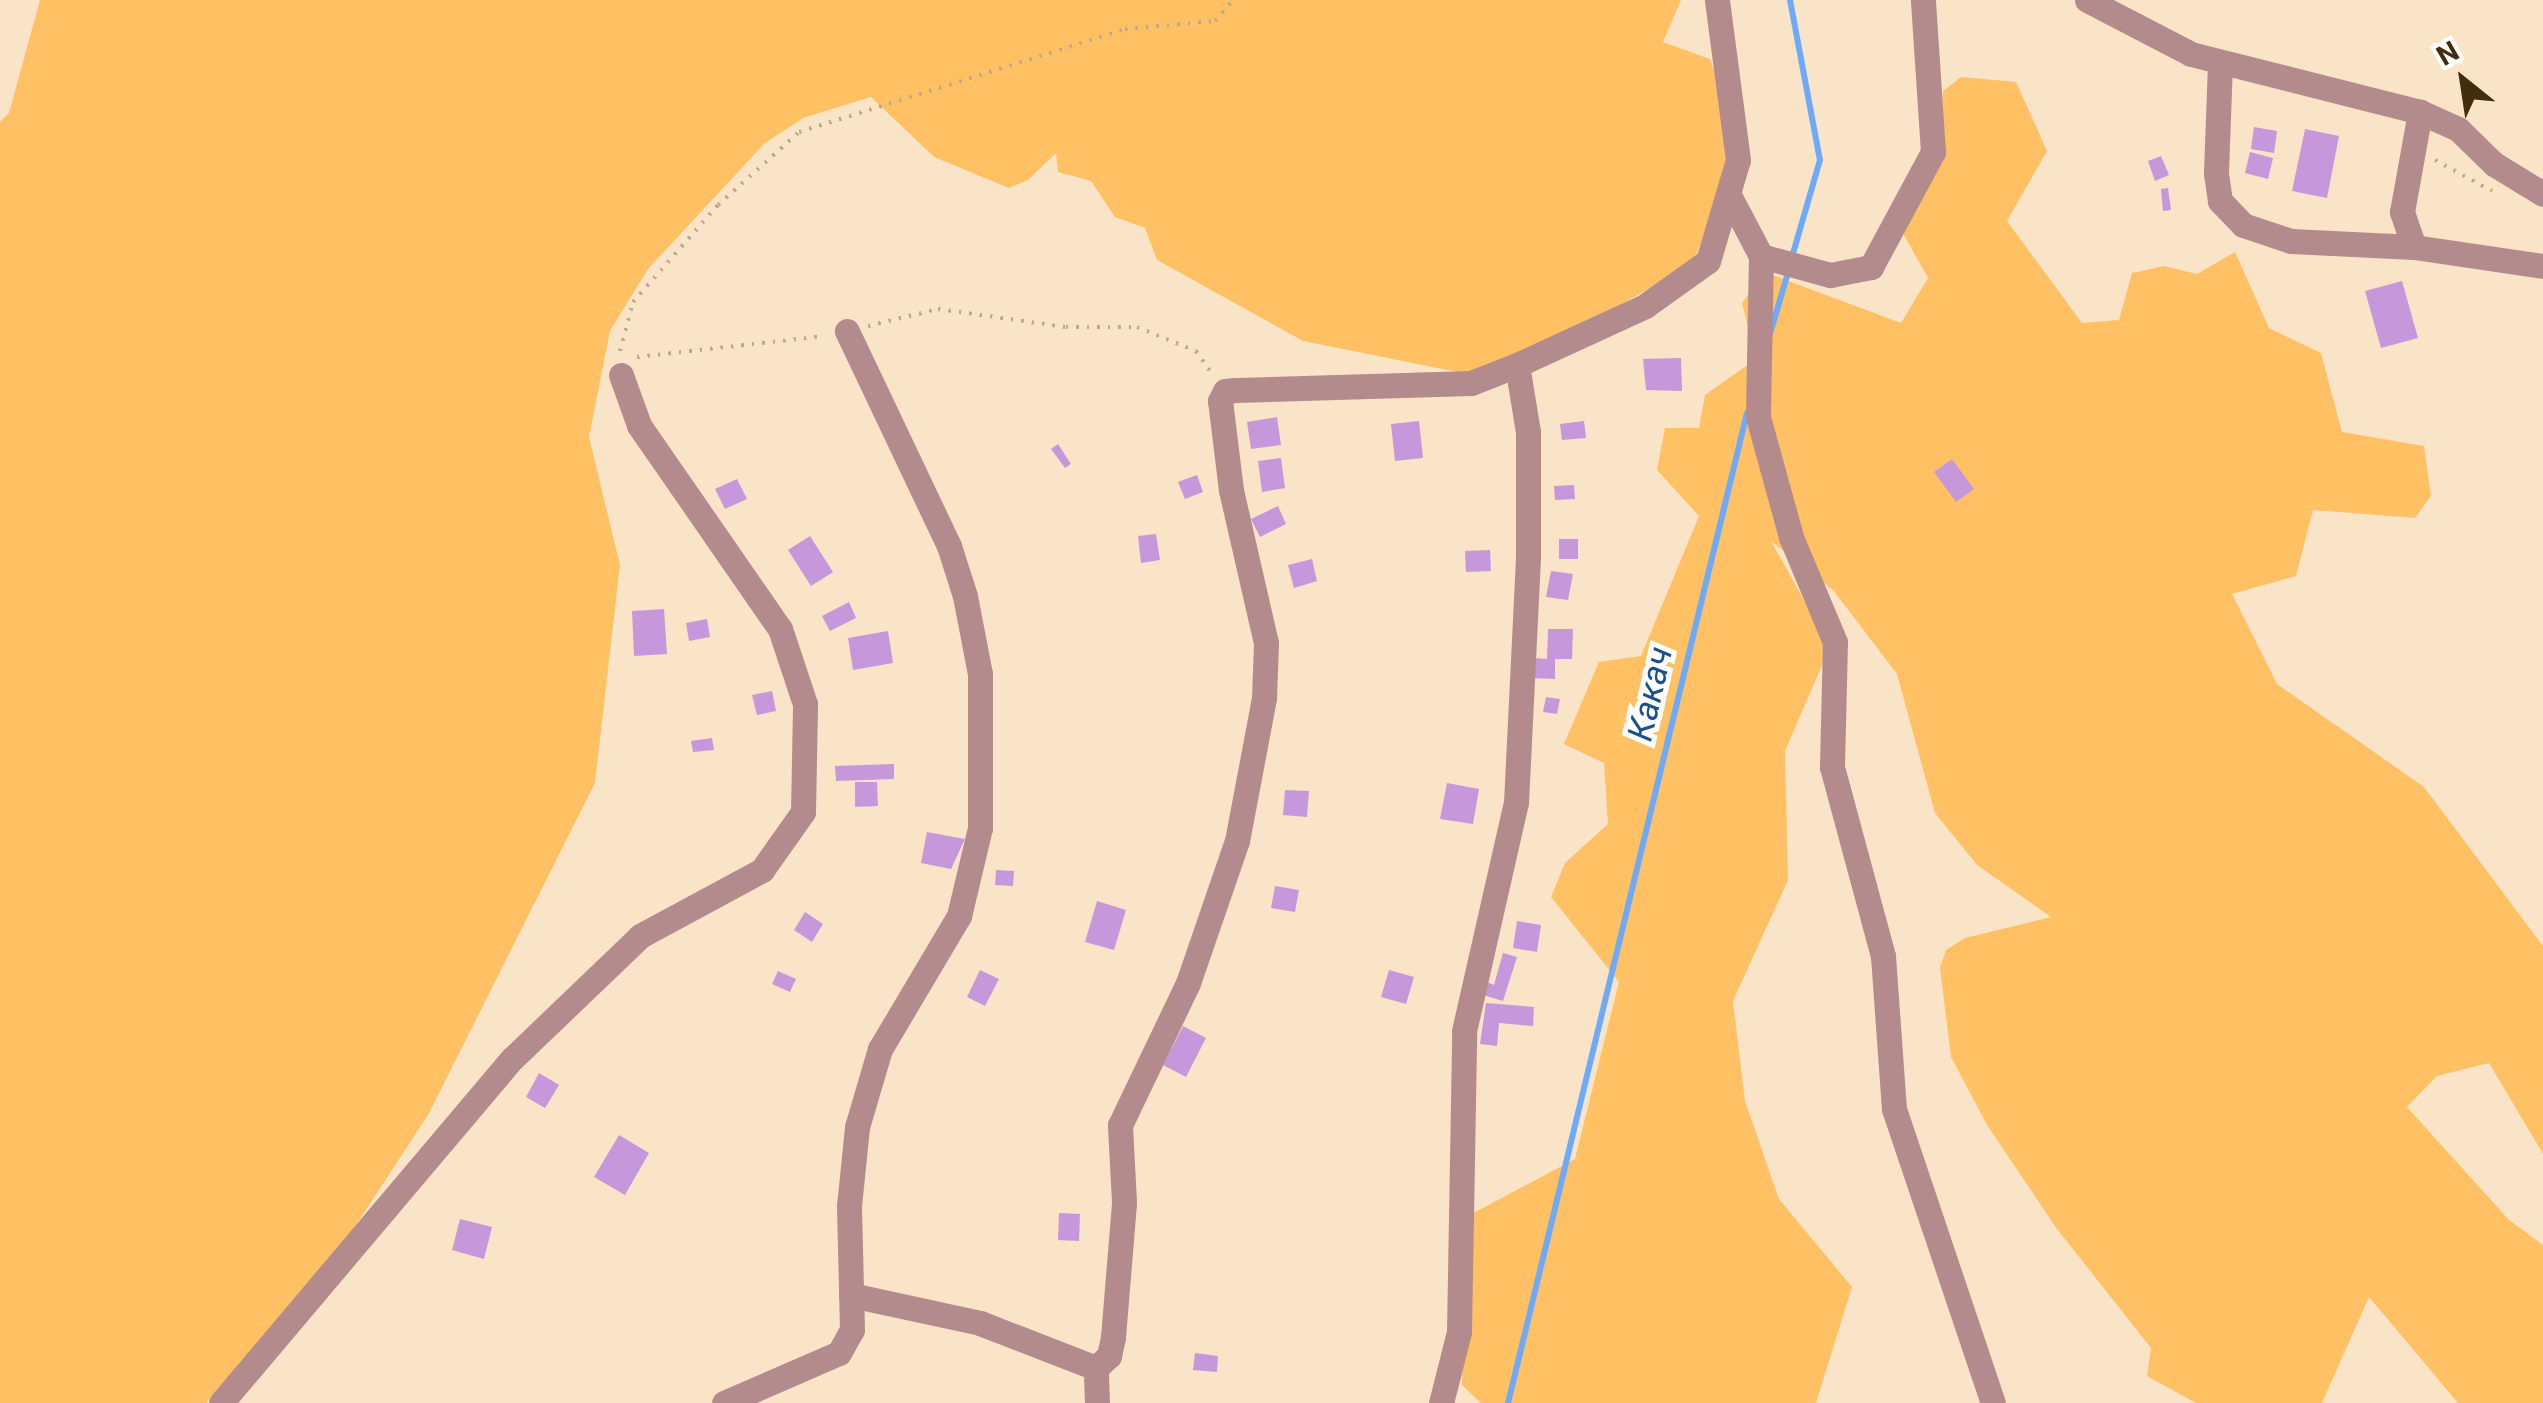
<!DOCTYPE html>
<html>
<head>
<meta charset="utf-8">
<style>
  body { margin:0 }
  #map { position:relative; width:2543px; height:1403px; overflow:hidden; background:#f9e4c8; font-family:Roboto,sans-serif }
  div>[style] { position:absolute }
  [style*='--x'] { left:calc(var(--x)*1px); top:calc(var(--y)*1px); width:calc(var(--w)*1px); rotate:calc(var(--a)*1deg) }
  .green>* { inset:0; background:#ffc164 }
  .stream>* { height:6px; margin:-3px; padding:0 3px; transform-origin:3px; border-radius:3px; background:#6daaf9 }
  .building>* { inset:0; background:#c797dc }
  .path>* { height:4px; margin-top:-2px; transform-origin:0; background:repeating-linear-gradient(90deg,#bea98c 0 2.5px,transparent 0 10.5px) }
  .minor>* { height:25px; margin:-12.5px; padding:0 12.5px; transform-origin:12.5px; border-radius:12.5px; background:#b48b8d }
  span { translate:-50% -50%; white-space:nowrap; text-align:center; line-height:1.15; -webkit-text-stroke:10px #fff; paint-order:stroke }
  .water-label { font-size:35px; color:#1c4f8e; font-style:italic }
  .north { position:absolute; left:2413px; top:30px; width:100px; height:100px; -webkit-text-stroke:8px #fff; paint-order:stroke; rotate:330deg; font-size:28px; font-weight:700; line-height:40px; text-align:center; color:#422d0d }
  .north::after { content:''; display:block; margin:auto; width:35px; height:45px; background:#422d0d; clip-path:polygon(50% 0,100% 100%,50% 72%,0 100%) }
</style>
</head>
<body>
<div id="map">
  <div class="green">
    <i style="clip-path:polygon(40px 0,1681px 0,1663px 42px,1710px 59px,1722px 94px,1728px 173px,1693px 263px,1492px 379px,1303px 341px,1157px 260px,1145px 228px,1115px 217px,1091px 181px,1058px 172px,1056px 153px,1028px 180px,1009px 188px,934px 157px,871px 97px,803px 118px,765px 143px,648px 269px,610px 331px,589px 437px,620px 565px,595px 783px,428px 1115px,339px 1251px,206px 1403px,0 1403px,0 122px,9px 113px)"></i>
    <i style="clip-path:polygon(1961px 77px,2016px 82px,2047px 151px,2007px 221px,2082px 323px,2119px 320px,2132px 273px,2164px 266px,2197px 274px,2235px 252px,2269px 328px,2321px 353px,2342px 432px,2424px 446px,2431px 496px,2415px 518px,2313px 510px,2296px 576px,2232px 594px,2277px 684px,2424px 787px,2543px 946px,2543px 1154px,2489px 1063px,2437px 1076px,2407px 1107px,2509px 1220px,2543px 1245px,2543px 1403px,2458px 1403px,2369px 1297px,2322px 1403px,2196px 1403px,2147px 1376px,2151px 1348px,2057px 1229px,1987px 1125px,1951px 1057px,1940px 968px,1946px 950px,1965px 938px,2051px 917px,1977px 865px,1935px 813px,1897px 674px,1833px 590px,1771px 541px,1830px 647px,1785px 751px,1788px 880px,1733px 1001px,1745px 1101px,1779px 1199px,1852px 1287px,1816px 1403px,1481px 1403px,1462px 1385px,1466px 1217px,1575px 1159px,1619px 982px,1551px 897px,1565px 863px,1608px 824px,1604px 763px,1564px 744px,1599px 662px,1641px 656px,1699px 516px,1657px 470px,1665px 428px,1699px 428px,1705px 395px,1756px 359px,1742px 303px,1765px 272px,1901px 323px,1928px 278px,1901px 230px,1942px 153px,1943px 91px)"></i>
  </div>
  <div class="stream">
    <i style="--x:1790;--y:0;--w:163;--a:79.4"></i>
    <i style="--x:1820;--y:160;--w:101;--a:106.1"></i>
    <i style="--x:1770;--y:334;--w:68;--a:-73.7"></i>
    <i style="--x:1508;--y:1403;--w:1018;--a:-76.43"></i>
  </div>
  <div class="building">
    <i style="clip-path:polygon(2254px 127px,2277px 131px,2274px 153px,2251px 149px)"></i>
    <i style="clip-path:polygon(2305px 129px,2339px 136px,2327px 198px,2292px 191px)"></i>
    <i style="clip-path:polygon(2250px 152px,2273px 158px,2268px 179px,2245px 173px)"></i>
    <i style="clip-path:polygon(2161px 156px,2169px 175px,2155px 181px,2148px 161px)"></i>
    <i style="clip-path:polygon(2168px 188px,2171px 210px,2163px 211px,2161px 189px)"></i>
    <i style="clip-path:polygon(2402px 281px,2418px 338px,2381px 348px,2365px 291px)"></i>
    <i style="clip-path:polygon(1681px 358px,1682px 391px,1646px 390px,1643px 359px)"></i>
    <i style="clip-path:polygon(1277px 417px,1281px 445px,1251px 449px,1247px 422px)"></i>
    <i style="clip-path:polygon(1419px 421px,1423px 458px,1395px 461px,1391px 424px)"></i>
    <i style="clip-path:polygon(1584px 421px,1586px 438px,1562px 440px,1560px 424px)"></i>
    <i style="clip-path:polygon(1058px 444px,1071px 464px,1065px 468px,1051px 449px)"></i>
    <i style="clip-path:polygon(1281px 458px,1285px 488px,1262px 492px,1258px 461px)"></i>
    <i style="clip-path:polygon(1952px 459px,1974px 489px,1956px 502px,1934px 472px)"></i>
    <i style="clip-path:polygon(1197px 475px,1203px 492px,1185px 499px,1178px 482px)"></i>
    <i style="clip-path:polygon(737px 479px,747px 499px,725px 509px,715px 489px)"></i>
    <i style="clip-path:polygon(1574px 485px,1575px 499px,1555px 500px,1554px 486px)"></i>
    <i style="clip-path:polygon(1278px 506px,1286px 524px,1260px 537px,1251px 519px)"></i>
    <i style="clip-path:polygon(1156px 534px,1160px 560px,1141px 563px,1138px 536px)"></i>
    <i style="clip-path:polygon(810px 536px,833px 572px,811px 586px,788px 550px)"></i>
    <i style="clip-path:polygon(1559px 539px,1578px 539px,1578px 559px,1559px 559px)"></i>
    <i style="clip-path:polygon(1490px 550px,1491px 571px,1466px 572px,1465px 551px)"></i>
    <i style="clip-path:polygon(1312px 559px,1317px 581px,1294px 588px,1288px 565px)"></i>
    <i style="clip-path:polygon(1551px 571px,1573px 574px,1568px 600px,1546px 597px)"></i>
    <i style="clip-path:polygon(849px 602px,856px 618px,830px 631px,822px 616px)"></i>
    <i style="clip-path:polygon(664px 609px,667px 654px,634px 656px,632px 611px)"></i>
    <i style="clip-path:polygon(707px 619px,710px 637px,689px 641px,686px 623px)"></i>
    <i style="clip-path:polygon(1548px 629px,1573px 629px,1572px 659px,1555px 659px,1555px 679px,1533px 678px,1534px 658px,1547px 659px)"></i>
    <i style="clip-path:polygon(888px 631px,893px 663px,853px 670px,848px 638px)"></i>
    <i style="clip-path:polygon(772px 691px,776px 711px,757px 715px,752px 695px)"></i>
    <i style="clip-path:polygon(1546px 697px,1560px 699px,1557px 714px,1543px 712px)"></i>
    <i style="clip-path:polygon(712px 738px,714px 750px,693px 752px,691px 741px)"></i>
    <i style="clip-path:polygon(894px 764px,894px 779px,836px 781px,835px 766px)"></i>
    <i style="clip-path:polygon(855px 782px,877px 782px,878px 806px,855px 807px)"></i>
    <i style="clip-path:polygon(1447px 783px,1479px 789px,1473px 824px,1440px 819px)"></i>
    <i style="clip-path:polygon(1285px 790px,1309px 791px,1307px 817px,1283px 815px)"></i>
    <i style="clip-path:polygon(927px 832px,965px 839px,951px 869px,921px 863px)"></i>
    <i style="clip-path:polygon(996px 870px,1014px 871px,1013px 886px,995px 885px)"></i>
    <i style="clip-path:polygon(1275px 886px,1299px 890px,1295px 912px,1271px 908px)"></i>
    <i style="clip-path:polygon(1097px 901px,1126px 910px,1114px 950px,1085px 942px)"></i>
    <i style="clip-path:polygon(805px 912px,823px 924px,812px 942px,794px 930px)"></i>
    <i style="clip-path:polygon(1517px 921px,1541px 925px,1537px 952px,1513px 948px)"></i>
    <i style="clip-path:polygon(1503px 953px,1517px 957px,1503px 1001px,1483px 995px,1487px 982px,1494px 985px)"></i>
    <i style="clip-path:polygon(980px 970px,999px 979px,985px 1006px,967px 997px)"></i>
    <i style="clip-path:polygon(1389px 970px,1414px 977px,1406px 1004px,1381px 997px)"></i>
    <i style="clip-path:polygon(778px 971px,796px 979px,790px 992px,772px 984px)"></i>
    <i style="clip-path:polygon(1486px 1003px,1534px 1007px,1533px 1026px,1499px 1023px,1497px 1046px,1480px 1044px)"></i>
    <i style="clip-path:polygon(1183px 1026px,1206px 1038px,1186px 1077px,1163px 1065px)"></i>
    <i style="clip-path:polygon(539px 1073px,559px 1085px,545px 1108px,526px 1097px)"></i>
    <i style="clip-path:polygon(619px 1135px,649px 1153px,625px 1195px,594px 1177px)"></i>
    <i style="clip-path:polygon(1059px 1213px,1080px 1214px,1079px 1241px,1058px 1240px)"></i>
    <i style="clip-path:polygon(460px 1219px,492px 1227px,484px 1259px,452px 1250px)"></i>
    <i style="clip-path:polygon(1195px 1353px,1218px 1356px,1217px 1372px,1193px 1370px)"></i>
  </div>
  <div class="path">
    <i style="--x:2435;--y:160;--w:65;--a:28.5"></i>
    <i style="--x:868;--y:326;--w:72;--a:-13.7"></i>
    <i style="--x:938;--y:309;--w:129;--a:8"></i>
    <i style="--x:1066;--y:327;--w:71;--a:0"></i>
    <i style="--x:1137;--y:327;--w:64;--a:22.1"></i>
    <i style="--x:1196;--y:351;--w:24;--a:55"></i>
    <i style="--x:620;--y:351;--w:51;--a:-75.1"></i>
    <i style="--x:633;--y:302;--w:129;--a:-48.8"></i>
    <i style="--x:718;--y:205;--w:109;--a:-42"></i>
    <i style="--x:799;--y:132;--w:342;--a:-17.5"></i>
    <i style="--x:1125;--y:29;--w:90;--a:-5.1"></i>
    <i style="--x:1215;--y:21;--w:28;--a:-49"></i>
    <i style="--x:637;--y:357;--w:189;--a:-6.4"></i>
  </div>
  <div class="minor">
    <i style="--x:2087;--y:0;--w:117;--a:27.4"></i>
    <i style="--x:2191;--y:54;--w:236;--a:14.2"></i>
    <i style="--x:2420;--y:112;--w:42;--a:24.1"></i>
    <i style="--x:2458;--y:129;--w:50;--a:44.2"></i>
    <i style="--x:2494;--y:164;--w:57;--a:31.5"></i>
    <i style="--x:2220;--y:63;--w:110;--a:92.1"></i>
    <i style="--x:2216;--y:173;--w:28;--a:82"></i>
    <i style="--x:2220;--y:201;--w:33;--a:46"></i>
    <i style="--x:2243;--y:225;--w:51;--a:18.4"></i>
    <i style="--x:2291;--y:241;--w:123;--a:2.8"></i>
    <i style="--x:2414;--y:247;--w:130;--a:8.4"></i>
    <i style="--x:1730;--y:197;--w:67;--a:62.3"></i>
    <i style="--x:1761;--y:256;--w:72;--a:15.4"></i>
    <i style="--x:1830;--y:275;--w:42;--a:-11"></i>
    <i style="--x:1871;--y:267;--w:131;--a:-61.7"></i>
    <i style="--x:1933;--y:152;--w:152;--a:-93.8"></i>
    <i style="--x:2414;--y:247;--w:37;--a:-109"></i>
    <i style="--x:2402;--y:212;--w:102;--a:-79.8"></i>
    <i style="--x:1761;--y:256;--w:161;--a:91.1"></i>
    <i style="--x:1758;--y:417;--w:124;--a:74.6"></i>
    <i style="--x:1791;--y:537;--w:114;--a:67.3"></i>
    <i style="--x:1835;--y:642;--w:125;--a:91.4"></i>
    <i style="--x:1832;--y:767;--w:196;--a:74.9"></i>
    <i style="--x:1883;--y:956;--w:153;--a:85.9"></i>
    <i style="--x:1894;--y:1109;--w:310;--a:71.4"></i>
    <i style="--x:851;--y:1295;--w:132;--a:12.2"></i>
    <i style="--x:980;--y:1323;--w:124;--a:21.2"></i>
    <i style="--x:221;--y:1403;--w:452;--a:-49.8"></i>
    <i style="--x:513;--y:1058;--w:176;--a:-43.8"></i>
    <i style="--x:640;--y:936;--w:139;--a:-28.4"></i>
    <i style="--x:762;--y:870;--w:71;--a:-54.7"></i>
    <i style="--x:803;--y:812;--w:108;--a:-88.9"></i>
    <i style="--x:805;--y:704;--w:79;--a:-108.4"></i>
    <i style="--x:780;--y:629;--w:248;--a:-124.7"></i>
    <i style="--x:639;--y:425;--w:53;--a:-109.8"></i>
    <i style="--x:724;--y:1403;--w:125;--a:-23.5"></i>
    <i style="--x:839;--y:1353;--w:26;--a:-61"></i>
    <i style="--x:852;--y:1330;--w:124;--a:-91.4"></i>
    <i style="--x:849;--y:1206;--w:79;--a:-84.2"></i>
    <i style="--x:857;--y:1127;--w:81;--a:-73.6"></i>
    <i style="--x:880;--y:1049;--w:155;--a:-59.3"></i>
    <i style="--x:959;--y:916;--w:90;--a:-76.6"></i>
    <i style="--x:980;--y:828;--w:154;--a:-90"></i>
    <i style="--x:980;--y:674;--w:79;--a:-100.9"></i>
    <i style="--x:965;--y:596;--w:52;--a:-107.7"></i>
    <i style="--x:949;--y:546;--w:238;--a:-115.4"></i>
    <i style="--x:1097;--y:1403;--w:35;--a:-92"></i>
    <i style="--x:1096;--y:1368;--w:18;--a:-43"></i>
    <i style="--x:1109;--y:1356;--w:19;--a:-78"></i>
    <i style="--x:1113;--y:1337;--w:135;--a:-85.3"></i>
    <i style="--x:1124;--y:1202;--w:77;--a:-93"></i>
    <i style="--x:1120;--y:1125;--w:157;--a:-64.4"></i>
    <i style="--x:1188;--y:983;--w:150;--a:-71"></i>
    <i style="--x:1237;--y:841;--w:146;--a:-79.3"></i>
    <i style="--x:1264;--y:698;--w:55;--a:-87.9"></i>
    <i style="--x:1266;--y:643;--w:157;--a:-102.9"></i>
    <i style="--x:1231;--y:490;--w:90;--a:-97"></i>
    <i style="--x:1220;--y:401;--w:11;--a:-63"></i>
    <i style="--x:1225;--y:391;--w:11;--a:-5"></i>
    <i style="--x:1236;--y:390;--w:235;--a:-1.7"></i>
    <i style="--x:1471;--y:383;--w:49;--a:-21.4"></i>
    <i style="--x:1441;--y:1403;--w:73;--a:-75.8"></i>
    <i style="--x:1459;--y:1332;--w:301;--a:-89"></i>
    <i style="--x:1464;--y:1031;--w:234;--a:-77.2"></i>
    <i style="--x:1516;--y:803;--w:246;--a:-87.2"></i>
    <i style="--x:1528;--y:557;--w:125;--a:-90"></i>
    <i style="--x:1528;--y:432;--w:68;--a:-99.3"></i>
    <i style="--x:1517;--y:365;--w:141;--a:-24.7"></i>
    <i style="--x:1645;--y:306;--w:77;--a:-35.5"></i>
    <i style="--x:1708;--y:261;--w:105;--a:-73.5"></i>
    <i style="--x:1738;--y:160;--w:161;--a:-97.5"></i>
  </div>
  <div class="water-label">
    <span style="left:1651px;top:694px;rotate:-77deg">Какач</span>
  </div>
  <div class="north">N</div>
</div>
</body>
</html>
